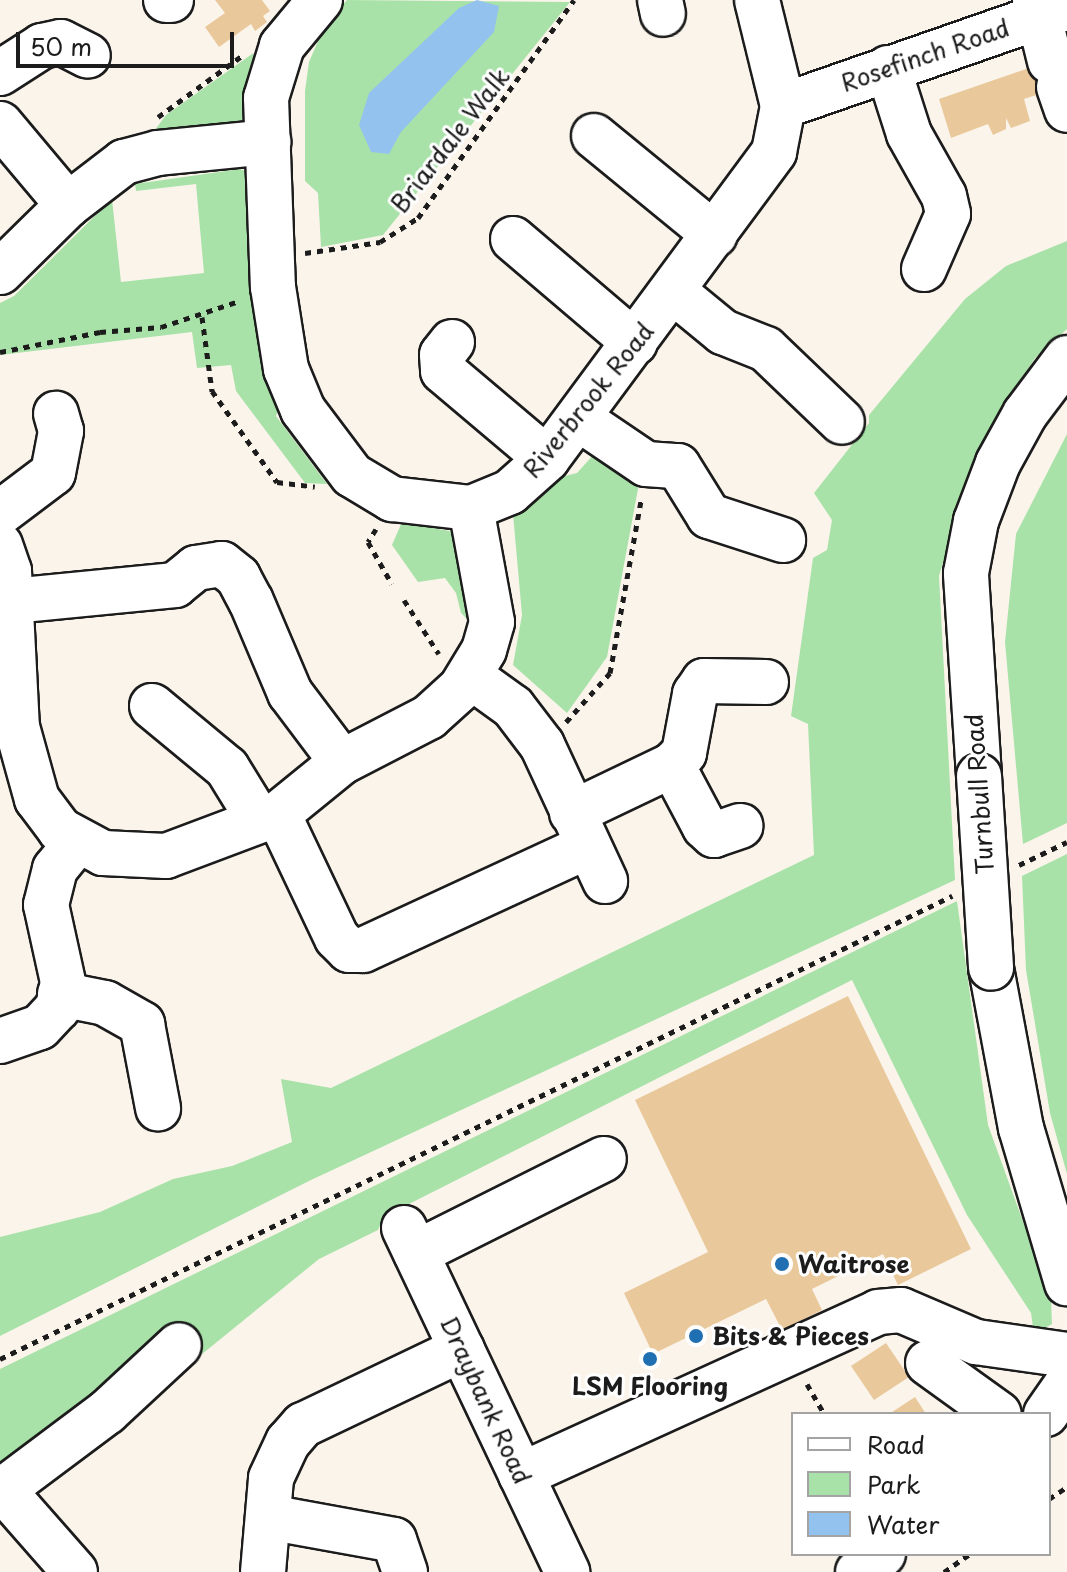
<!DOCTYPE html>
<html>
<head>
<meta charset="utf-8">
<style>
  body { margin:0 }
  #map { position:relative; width:1067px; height:1572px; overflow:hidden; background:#fbf4eb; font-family:"Playpen Sans",sans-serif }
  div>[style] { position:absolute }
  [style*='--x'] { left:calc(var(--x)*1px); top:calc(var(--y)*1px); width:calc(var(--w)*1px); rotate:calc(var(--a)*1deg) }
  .green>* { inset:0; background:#a8e2a8 }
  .water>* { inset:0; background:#94c2ee }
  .building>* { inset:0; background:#e9c99b }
  .path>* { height:5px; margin-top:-2.5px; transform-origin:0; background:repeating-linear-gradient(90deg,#1c1c1c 0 6px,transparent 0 12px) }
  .roads { filter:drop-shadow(2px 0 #1c1c1c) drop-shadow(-2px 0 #1c1c1c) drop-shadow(0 2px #1c1c1c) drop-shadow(0 -2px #1c1c1c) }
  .minor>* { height:44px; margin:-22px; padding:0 22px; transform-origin:22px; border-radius:22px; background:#fff }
  .bridges { filter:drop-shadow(2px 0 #1c1c1c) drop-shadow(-2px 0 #1c1c1c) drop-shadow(0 2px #1c1c1c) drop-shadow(0 -2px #1c1c1c) }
  .minor-bridge>* { height:44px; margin:-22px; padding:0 22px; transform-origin:22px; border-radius:22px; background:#fff }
  .dots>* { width:22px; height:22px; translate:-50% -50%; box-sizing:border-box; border:4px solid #fff; border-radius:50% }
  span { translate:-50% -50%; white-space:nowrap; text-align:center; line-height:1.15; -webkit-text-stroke:6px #fff; paint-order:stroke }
  .street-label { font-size:24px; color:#1c1c1c }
  .poi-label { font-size:24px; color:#1c1c1c; font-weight:700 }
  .left { translate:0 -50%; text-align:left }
  .legend { position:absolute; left:791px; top:1412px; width:260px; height:144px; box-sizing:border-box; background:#fff; border:2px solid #a4a4a4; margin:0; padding:10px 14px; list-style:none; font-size:24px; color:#1c1c1c }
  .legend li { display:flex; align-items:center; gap:16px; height:40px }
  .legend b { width:40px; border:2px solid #a4a4a4 }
  .scale { position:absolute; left:16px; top:32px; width:218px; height:36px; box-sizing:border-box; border:4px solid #1c1c1c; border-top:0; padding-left:10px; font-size:24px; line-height:28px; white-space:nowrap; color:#1c1c1c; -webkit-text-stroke:6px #fff; paint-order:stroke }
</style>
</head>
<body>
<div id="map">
  <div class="green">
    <i style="clip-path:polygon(347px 0,570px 2px,383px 235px,321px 247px,318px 193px,305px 181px,305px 91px,309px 62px,325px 25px)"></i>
    <i style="clip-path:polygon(263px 52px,248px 120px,149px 138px,166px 115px,252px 54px)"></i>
    <i style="clip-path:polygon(240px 169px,248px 172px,283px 397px,276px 416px,327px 484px,305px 483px,236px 391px,231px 365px,197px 368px,192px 332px,0 355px,0 303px,14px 296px,112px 199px,121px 282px,204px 273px,196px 184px,136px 191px,135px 184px)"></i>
    <i style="clip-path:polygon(1067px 241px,1067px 329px,1035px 358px,977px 450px,939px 576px,955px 880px,311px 1180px,0 1336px,0 1237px,100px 1212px,173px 1179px,232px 1166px,292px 1142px,281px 1079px,331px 1088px,814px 855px,808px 724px,791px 716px,813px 558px,827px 550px,832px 520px,814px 493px,869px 423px,869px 415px,965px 299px,1006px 266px)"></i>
    <i style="clip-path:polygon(1067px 434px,1067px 823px,1023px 844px,1005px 642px,1016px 534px)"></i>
    <i style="clip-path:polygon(604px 443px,642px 467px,607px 657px,567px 713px,513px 665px,522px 615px,513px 514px,561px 477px,577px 473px)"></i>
    <i style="clip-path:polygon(402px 522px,459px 533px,476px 628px,461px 613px,456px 593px,445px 578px,418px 582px,392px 545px)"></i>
    <i style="clip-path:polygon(1067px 854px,1067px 1174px,1050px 1113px,1026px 970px,1022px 876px)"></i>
    <i style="clip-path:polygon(957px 901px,988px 1125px,1051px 1299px,1052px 1324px,1034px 1334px,1031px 1313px,967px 1215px,852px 980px,403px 1207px,382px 1221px,378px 1230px,319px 1259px,0 1518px,0 1369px)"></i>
  </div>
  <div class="water">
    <i style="clip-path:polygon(477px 0,499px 6px,494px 32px,401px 132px,389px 154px,371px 152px,359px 125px,369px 93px,459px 8px)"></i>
  </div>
  <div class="building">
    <i style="clip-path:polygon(215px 0,262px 0,270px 11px,263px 16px,267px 22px,255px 31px,251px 24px,219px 47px,205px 27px,225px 13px)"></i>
    <i style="clip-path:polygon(1064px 56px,1067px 85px,1024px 99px,1030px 121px,1011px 128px,1006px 118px,1006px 129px,993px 135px,988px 124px,951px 138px,939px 99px)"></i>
    <i style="clip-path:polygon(848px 996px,971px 1249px,898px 1285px,883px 1254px,812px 1289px,822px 1310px,782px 1330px,766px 1299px,653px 1354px,624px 1293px,708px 1252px,635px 1100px)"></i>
    <i style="clip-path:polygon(886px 1343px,909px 1377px,874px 1400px,851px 1366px)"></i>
    <i style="clip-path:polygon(915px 1397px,926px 1414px,889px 1414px)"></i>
  </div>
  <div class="path">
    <i style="--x:158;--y:117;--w:105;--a:-36.1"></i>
    <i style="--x:305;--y:253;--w:76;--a:-8.3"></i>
    <i style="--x:380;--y:242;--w:45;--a:-32.3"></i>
    <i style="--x:418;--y:218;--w:268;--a:-54.4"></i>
    <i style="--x:202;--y:317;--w:75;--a:82.3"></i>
    <i style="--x:212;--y:391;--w:112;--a:54.5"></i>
    <i style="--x:277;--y:482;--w:38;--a:7"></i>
    <i style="--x:0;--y:352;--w:102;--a:-11.3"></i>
    <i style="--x:100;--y:332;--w:61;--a:-4.7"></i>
    <i style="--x:161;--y:327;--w:82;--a:-18.4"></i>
    <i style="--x:376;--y:529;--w:15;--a:122"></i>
    <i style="--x:368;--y:542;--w:48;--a:60.3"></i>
    <i style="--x:404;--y:600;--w:64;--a:57.1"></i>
    <i style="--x:566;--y:722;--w:66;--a:-48.1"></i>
    <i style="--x:610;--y:673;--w:176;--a:-79.8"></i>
    <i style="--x:1019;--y:865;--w:53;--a:-25.6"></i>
    <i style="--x:0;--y:1359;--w:1059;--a:-25.94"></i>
    <i style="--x:807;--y:1384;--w:34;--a:60"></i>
    <i style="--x:1049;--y:1499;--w:22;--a:-34"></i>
    <i style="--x:944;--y:1572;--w:32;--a:-35"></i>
  </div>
  <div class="roads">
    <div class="minor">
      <i style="--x:166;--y:0;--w:5;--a:0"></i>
      <i style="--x:320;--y:0;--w:60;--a:129.6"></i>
      <i style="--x:282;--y:46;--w:54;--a:107.1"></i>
      <i style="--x:266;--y:98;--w:189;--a:87.9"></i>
      <i style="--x:273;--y:287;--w:83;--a:81"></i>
      <i style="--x:286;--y:369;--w:44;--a:67.5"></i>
      <i style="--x:303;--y:410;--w:81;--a:53"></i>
      <i style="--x:352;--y:475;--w:47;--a:31"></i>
      <i style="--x:392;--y:499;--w:80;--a:6.5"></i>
      <i style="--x:471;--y:508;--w:42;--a:-22.3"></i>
      <i style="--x:510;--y:492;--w:50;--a:-41.7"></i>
      <i style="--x:547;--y:459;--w:382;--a:-53.5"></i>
      <i style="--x:774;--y:152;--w:47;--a:-78.9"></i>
      <i style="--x:783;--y:106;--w:109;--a:-103.8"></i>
      <i style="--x:660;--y:0;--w:14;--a:78"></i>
      <i style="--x:1035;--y:0;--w:63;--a:76.2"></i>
      <i style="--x:888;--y:68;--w:69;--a:72.3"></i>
      <i style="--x:909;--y:134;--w:71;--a:60.6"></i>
      <i style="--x:944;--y:196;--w:18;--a:77"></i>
      <i style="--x:948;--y:214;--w:60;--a:113.6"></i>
      <i style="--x:0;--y:73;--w:50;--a:-32.7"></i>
      <i style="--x:42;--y:46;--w:19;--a:-12"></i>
      <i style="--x:61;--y:42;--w:30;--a:27"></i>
      <i style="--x:1059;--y:87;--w:24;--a:71"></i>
      <i style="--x:783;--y:106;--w:301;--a:-19.2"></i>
      <i style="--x:0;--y:124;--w:106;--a:50"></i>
      <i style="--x:594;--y:136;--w:156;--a:39.3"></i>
      <i style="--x:513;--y:239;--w:160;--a:40.4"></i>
      <i style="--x:0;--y:272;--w:95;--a:-44.6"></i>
      <i style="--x:68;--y:205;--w:71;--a:-37.5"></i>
      <i style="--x:124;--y:162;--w:35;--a:-15"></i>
      <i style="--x:158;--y:153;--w:111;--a:-5.7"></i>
      <i style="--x:673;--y:291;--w:65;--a:39.4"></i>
      <i style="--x:723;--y:332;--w:46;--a:21.6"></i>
      <i style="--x:766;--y:349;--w:105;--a:43.8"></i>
      <i style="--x:452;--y:342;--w:16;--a:128"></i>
      <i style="--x:442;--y:355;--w:16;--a:86"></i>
      <i style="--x:443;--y:371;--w:136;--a:40.2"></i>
      <i style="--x:578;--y:418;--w:82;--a:34.1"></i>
      <i style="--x:646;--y:464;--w:32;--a:4"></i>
      <i style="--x:678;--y:466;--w:59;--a:58.2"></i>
      <i style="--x:709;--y:516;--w:78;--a:18"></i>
      <i style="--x:0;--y:513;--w:66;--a:-37"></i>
      <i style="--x:53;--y:473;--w:43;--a:-79.2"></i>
      <i style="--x:61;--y:431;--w:18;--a:-106"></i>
      <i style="--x:0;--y:545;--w:28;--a:71"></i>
      <i style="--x:9;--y:571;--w:156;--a:87.1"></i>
      <i style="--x:17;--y:727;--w:75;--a:74.5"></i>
      <i style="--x:37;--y:799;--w:39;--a:53"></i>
      <i style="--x:60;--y:830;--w:49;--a:28.1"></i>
      <i style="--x:103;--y:853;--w:63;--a:2.7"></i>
      <i style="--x:166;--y:856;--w:120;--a:-20.6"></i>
      <i style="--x:278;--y:814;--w:82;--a:-39.1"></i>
      <i style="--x:342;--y:762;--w:98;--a:-27.3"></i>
      <i style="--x:429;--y:717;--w:43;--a:-42.2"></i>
      <i style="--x:461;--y:688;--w:44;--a:-58.8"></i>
      <i style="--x:484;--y:650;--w:29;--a:-74"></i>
      <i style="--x:492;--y:622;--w:116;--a:-100.4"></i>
      <i style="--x:12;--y:601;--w:164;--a:-5.6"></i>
      <i style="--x:175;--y:585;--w:27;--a:-39"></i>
      <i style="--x:196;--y:568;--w:26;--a:-9"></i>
      <i style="--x:222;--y:564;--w:21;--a:39"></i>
      <i style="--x:238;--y:577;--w:27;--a:62"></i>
      <i style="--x:251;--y:601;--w:100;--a:67"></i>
      <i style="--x:290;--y:693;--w:86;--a:53"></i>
      <i style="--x:470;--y:676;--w:53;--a:35.8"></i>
      <i style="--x:513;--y:707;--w:48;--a:52.7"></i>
      <i style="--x:542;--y:745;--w:150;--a:65.1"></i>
      <i style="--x:152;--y:706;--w:97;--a:39.6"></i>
      <i style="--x:227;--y:768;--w:61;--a:58.4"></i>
      <i style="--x:672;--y:765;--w:70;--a:62"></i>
      <i style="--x:705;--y:827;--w:12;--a:42"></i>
      <i style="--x:714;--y:835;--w:28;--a:-19"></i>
      <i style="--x:979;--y:776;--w:203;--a:-93.7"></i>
      <i style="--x:966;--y:573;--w:53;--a:-79.1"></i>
      <i style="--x:976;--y:521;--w:62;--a:-69.2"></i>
      <i style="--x:998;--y:463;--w:56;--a:-61.1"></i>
      <i style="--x:1025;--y:414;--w:70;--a:-53.1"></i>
      <i style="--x:572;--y:813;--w:111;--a:-25.6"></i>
      <i style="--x:672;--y:765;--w:17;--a:-45"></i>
      <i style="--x:684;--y:753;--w:60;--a:-79.4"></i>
      <i style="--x:695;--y:694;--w:16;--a:-55"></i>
      <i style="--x:704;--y:681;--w:62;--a:0.9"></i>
      <i style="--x:278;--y:814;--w:137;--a:64.6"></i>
      <i style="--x:337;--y:938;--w:17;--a:45"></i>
      <i style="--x:349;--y:950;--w:14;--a:0"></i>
      <i style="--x:363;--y:950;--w:248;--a:-24.8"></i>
      <i style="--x:991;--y:968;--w:163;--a:79.4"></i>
      <i style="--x:1021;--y:1128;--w:162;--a:73.5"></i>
      <i style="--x:60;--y:994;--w:46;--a:11.3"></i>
      <i style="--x:105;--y:1003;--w:43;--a:29.6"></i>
      <i style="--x:142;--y:1024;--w:86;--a:79.2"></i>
      <i style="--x:0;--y:1041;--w:42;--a:-19.3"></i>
      <i style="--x:40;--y:1027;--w:26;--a:-47"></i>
      <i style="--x:58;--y:1008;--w:26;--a:-79"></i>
      <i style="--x:63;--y:982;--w:79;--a:-102.4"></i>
      <i style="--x:46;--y:905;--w:37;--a:-76"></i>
      <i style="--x:55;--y:869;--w:35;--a:-51"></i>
      <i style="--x:404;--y:1228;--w:381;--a:64.6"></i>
      <i style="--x:416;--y:1253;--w:210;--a:-26.6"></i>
      <i style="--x:928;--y:1363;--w:87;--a:35.7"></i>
      <i style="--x:1046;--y:1414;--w:37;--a:-55"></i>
      <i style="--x:521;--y:1475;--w:392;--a:-24.5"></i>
      <i style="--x:878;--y:1312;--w:23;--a:-5"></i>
      <i style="--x:901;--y:1310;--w:82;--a:23.1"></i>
      <i style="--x:976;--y:1342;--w:92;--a:8.1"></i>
      <i style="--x:3;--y:1490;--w:109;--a:48.7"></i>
      <i style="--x:0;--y:1492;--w:134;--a:-36.8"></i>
      <i style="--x:107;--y:1412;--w:98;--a:-42.9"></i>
      <i style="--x:268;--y:1517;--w:128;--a:10.3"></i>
      <i style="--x:394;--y:1540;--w:34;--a:71"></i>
      <i style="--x:263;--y:1572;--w:94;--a:-85.1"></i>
      <i style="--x:271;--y:1478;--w:40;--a:-65"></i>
      <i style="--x:288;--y:1442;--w:23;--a:-49"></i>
      <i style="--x:303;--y:1425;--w:176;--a:-25.5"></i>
      <i style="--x:858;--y:1572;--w:31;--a:-36"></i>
    </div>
  </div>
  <div class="bridges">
    <div class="minor-bridge">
      <i style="--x:979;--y:776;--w:192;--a:86.4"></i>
    </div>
  </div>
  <div class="dots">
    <i style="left:782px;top:1264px;background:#1f6fb2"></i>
    <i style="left:696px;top:1336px;background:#1f6fb2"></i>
    <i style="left:650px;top:1359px;background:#1f6fb2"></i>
  </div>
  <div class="street-label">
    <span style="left:925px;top:55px;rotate:-19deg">Rosefinch Road</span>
    <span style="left:450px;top:140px;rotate:-52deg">Briardale Walk</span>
    <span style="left:588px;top:400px;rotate:-51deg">Riverbrook Road</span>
    <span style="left:979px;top:794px;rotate:-94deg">Turnbull Road</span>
    <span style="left:486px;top:1400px;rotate:65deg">Draybank Road</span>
  </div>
  <div class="poi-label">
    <span class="left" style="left:798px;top:1264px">Waitrose</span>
    <span class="left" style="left:712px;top:1336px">Bits &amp; Pieces</span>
    <span style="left:650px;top:1386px">LSM Flooring</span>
  </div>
  <ul class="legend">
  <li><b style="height:10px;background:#fff"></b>Road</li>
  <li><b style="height:22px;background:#a8e2a8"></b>Park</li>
  <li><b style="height:22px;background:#94c2ee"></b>Water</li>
  </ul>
  <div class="scale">50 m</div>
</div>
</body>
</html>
